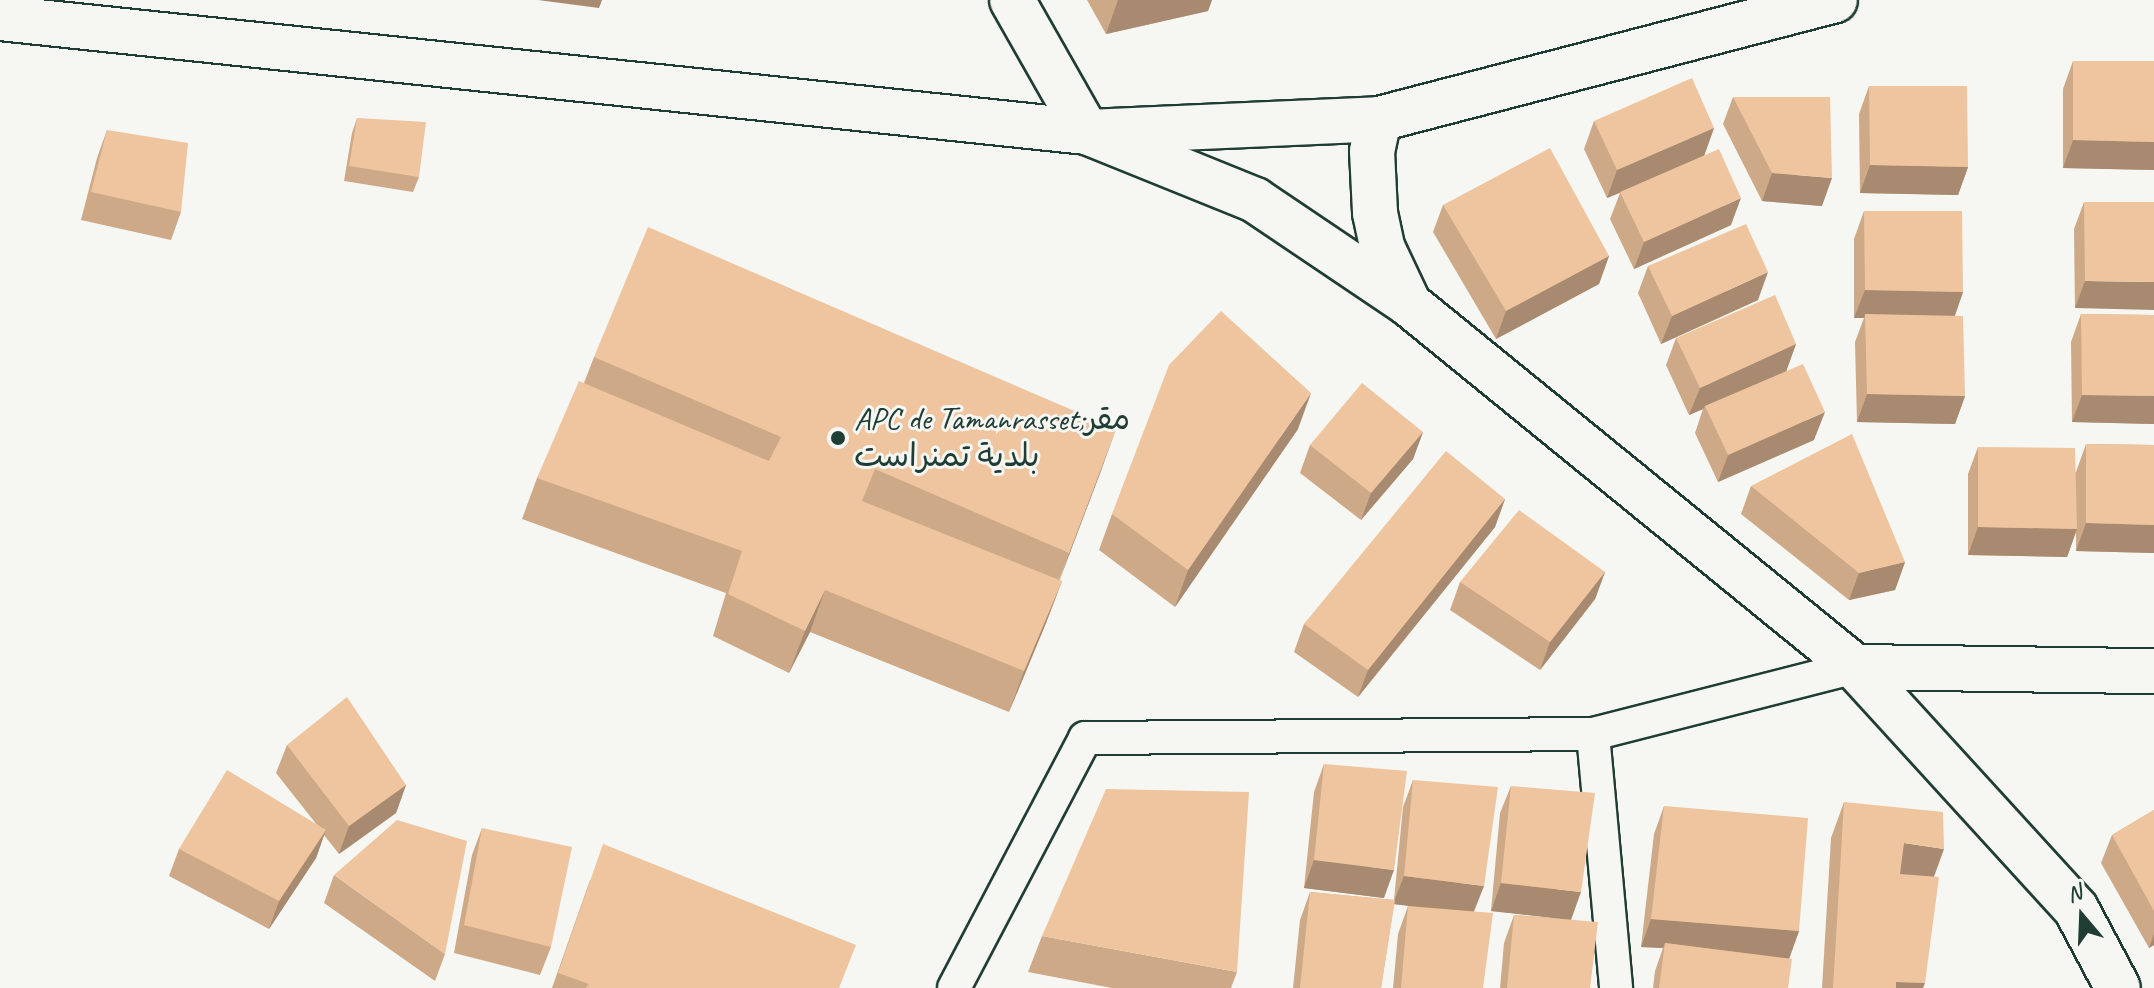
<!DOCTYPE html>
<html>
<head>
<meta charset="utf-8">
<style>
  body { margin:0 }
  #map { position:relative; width:2154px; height:988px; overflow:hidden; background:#f6f6f2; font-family:Caveat,"Playpen Sans Arabic",sans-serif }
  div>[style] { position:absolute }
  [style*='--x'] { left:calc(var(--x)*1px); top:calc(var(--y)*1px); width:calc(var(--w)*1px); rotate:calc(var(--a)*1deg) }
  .roads { filter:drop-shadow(2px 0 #1f3d34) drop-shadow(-2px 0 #1f3d34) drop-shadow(0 2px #1f3d34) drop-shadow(0 -2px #1f3d34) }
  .service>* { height:32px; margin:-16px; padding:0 16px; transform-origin:16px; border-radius:16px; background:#f6f6f2 }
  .minor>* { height:44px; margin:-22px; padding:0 22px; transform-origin:22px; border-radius:22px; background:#f6f6f2 }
  .tertiary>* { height:44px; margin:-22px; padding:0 22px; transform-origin:22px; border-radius:22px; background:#f6f6f2 }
  .secondary>* { height:44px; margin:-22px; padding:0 22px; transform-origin:22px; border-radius:22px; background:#f6f6f2 }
  .wall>* { inset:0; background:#cda988 }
  .shaded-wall>* { inset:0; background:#a78a6f }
  .building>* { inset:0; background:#eec59e }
  .dots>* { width:22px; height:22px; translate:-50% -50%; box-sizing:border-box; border:4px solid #f6f6f2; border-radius:50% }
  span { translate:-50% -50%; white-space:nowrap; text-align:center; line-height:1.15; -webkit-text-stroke:6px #f6f6f2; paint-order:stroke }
  .poi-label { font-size:32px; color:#1f3d34 }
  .left { translate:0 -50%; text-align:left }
  .north { position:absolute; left:2042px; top:876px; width:80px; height:80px; -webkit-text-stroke:6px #f6f6f2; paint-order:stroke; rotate:341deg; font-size:22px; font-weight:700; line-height:32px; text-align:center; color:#1f3d34 }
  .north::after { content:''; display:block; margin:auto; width:28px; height:36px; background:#1f3d34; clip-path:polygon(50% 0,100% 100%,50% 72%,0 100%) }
</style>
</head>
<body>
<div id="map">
  <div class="roads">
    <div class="service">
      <i style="--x:1593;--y:734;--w:255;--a:84.8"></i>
      <i style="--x:954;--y:988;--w:282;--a:-62.3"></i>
      <i style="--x:1085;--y:738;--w:508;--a:-0.45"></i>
      <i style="--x:1593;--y:734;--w:270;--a:-14.3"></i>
    </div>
    <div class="minor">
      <i style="--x:1855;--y:667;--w:299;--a:0.8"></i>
    </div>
    <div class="tertiary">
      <i style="--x:1012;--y:0;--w:152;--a:60.4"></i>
      <i style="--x:1087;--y:132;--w:292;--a:-2.5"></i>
      <i style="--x:1379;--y:119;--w:471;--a:-14.6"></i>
      <i style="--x:1379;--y:119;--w:33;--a:102"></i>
      <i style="--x:1372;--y:151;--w:62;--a:87.2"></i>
      <i style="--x:1375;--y:213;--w:35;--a:78"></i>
      <i style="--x:1382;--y:247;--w:63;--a:64.7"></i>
    </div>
    <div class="secondary">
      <i style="--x:0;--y:18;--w:1093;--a:5.99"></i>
      <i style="--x:1087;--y:132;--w:181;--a:22"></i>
      <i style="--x:1255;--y:200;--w:186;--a:34"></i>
      <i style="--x:1409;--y:304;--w:575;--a:39.14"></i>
      <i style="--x:1855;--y:667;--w:328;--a:47.6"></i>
      <i style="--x:2076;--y:909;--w:89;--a:62"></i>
    </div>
  </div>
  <div class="wall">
    <i style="clip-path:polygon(1087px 0,1212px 0,1208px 11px,1106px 34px)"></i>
    <i style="clip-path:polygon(2073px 61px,2154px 61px,2154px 170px,2063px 168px,2063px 89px)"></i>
    <i style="clip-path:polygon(1869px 86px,1968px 167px,1958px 195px,1860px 193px,1859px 114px)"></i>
    <i style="clip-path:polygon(1733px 97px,1822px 206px,1762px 201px,1723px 124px)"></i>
    <i style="clip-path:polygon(357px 118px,419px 177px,413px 192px,344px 181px,352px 133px)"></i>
    <i style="clip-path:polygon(1594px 121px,1714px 128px,1704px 156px,1731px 225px,1634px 269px,1610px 219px,1620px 193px,1607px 198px,1584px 149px)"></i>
    <i style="clip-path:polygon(107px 130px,181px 212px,171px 240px,81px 220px,97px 158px)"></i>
    <i style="clip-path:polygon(2084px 202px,2154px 202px,2075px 308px,2074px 229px)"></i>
    <i style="clip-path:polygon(1443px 205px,1609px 256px,1599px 284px,1496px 339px,1433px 232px)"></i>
    <i style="clip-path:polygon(1864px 211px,1963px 292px,1955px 316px,1965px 396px,1955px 424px,1857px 422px,1855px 342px,1864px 318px,1854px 318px,1854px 239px)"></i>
    <i style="clip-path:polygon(1648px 266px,1758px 300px,1661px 344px,1638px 293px)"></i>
    <i style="clip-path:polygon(2081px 314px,2154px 315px,2154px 424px,2072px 422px,2071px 342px)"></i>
    <i style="clip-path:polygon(1676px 338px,1796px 344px,1786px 371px,1814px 440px,1718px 482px,1695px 433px,1703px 409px,1689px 415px,1666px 365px)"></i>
    <i style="clip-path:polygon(594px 357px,1116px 429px,1059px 580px,1062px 581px,1046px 623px,1009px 712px,810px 632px,789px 673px,713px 636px,726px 593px,522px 519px,537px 478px,584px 383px)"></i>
    <i style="clip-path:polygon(1298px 429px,1175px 607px,1099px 550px,1112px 514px)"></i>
    <i style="clip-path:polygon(1423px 432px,1413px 459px,1361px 520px,1300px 473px,1310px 445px)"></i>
    <i style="clip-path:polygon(2086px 444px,2154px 445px,2154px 553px,2076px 551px,2076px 532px,2067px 557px,1968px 555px,1968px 474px,1978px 447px,2076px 472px)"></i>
    <i style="clip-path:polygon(1751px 486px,1905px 562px,1895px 590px,1849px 600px,1741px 514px)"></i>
    <i style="clip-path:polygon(1505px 499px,1495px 527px,1358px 697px,1294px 652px,1304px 624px)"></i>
    <i style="clip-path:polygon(1605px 572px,1595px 599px,1540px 670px,1450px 610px,1460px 582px)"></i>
    <i style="clip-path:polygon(287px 745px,406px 785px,396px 813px,339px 854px,324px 835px,316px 858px,269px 929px,169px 876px,179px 849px,317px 825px,276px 773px)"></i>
    <i style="clip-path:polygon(1324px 764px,1384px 898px,1304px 888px,1314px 792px)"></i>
    <i style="clip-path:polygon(1413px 780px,1474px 911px,1483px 988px,1393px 988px,1398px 934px,1408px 906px,1415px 906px,1394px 904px,1381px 988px,1293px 988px,1300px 920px,1310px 892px,1394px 900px,1403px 807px)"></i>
    <i style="clip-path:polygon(1511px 786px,1571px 920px,1590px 988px,1500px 988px,1504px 943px,1514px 915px,1568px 919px,1491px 911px,1500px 813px)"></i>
    <i style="clip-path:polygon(1844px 802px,1934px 877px,1923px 988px,1822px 988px,1831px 838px)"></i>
    <i style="clip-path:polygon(1664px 806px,1799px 931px,1789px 959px,1788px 988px,1653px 988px,1655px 971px,1663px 948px,1641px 947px,1654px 834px)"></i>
    <i style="clip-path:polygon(2154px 810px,2154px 945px,2149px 948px,2101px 863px,2112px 835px)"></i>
    <i style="clip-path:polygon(482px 828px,551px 947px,540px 975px,454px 953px,472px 855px)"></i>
    <i style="clip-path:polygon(334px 875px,445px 954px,435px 981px,324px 903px)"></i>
    <i style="clip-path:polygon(590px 880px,840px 988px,552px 988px)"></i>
    <i style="clip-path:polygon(1042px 936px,1237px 972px,1231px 988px,1112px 988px,1028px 972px)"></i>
  </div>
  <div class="shaded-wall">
    <i style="clip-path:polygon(538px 0,602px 0,599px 8px)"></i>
    <i style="clip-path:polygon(1118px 0,1212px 0,1208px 11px,1106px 34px)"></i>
    <i style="clip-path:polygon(1714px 128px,1704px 156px,1607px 198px,1617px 170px)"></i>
    <i style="clip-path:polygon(2073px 140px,2154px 142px,2154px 170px,2063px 168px)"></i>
    <i style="clip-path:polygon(1870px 165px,1968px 167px,1958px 195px,1860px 193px)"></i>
    <i style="clip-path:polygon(1772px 173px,1832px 178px,1822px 206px,1762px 201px)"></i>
    <i style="clip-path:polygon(1741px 198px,1731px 225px,1634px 269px,1644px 242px)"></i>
    <i style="clip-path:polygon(1609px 256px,1599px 284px,1496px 339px,1506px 311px)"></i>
    <i style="clip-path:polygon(1768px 272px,1758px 300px,1661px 344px,1672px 316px)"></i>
    <i style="clip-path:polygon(2085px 281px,2154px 282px,2154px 310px,2075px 308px)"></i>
    <i style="clip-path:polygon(1865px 290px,1963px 292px,1953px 320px,1865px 314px,1864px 318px,1854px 318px)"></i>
    <i style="clip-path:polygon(1796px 344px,1786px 372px,1705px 406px,1703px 409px,1689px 415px,1700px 388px)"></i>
    <i style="clip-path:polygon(1311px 393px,1298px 429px,1175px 607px,1188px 570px)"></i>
    <i style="clip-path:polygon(1867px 394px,1965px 396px,1955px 424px,1857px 422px)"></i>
    <i style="clip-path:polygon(2082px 395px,2154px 396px,2154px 424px,2072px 422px)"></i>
    <i style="clip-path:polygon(1825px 412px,1814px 440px,1718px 482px,1728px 455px)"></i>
    <i style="clip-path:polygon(1116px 429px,1101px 471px,1054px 595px,1069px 553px)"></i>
    <i style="clip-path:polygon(1423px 432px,1413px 459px,1361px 520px,1371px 493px)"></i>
    <i style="clip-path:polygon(1505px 499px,1495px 527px,1358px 697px,1368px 670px)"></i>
    <i style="clip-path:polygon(2086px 523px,2154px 525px,2154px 553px,2076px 551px)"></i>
    <i style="clip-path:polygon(1978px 527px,2077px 529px,2067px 557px,1968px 555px)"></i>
    <i style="clip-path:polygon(1905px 562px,1895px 590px,1849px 600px,1859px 573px)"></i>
    <i style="clip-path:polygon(1605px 572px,1595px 599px,1540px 670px,1550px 642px)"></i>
    <i style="clip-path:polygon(1062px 581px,1046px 623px,1009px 712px,1024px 671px)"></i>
    <i style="clip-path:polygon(825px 590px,810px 632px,789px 673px,805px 631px)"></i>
    <i style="clip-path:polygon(406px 785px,396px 813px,339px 854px,349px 826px)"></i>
    <i style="clip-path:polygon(326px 830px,316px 858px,269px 929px,279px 901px)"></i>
    <i style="clip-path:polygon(1904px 843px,1944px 849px,1931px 885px,1890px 879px)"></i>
    <i style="clip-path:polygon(1314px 860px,1394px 870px,1384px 898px,1304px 888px)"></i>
    <i style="clip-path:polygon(1404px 876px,1484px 886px,1473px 914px,1393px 904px)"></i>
    <i style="clip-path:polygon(1501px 883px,1581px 892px,1571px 920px,1491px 911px)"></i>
    <i style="clip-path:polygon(1651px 919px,1799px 931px,1789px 959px,1665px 943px,1663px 948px,1641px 947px)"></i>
    <i style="clip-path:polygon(2154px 934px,2154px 945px,2149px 948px)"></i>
    <i style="clip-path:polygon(1896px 982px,1925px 983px,1923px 988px,1894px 988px)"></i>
  </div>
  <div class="building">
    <i style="clip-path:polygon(2073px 61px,2154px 61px,2154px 142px,2073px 140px)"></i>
    <i style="clip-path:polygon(1692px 78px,1714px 128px,1617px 170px,1594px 121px)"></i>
    <i style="clip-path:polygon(1869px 86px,1967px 86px,1968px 167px,1870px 165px)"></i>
    <i style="clip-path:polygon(1733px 97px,1830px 97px,1832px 178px,1772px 173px)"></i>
    <i style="clip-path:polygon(357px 118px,426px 122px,419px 177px,349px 166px)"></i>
    <i style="clip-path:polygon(107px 130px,188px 143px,181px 212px,91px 192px)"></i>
    <i style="clip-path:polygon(1550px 148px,1609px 256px,1506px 311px,1443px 205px)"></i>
    <i style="clip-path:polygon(1719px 149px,1741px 198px,1644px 242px,1620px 192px)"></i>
    <i style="clip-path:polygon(2084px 202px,2154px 202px,2154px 282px,2085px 281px)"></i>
    <i style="clip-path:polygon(1864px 211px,1962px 211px,1963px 292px,1865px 290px)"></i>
    <i style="clip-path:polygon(1746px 224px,1768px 272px,1672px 316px,1648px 266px)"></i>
    <i style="clip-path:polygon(648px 227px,1116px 429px,1069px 553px,875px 469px,862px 501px,1062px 581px,1024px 671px,825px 590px,805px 631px,728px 594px,742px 551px,537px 478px,579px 381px,769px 461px,781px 437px,594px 357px)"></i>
    <i style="clip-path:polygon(1775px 295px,1796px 344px,1700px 388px,1676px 338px)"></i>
    <i style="clip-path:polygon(1221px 311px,1311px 393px,1188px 570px,1112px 514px,1169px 365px)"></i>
    <i style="clip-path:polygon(1865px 314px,1963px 316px,1965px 396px,1867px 394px)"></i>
    <i style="clip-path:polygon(2081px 314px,2154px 315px,2154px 396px,2082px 395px)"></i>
    <i style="clip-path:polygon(1803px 364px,1825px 412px,1728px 455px,1705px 406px)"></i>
    <i style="clip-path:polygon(1362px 383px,1423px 432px,1371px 493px,1310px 445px)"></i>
    <i style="clip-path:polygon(1852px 434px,1905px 562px,1859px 573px,1751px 486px)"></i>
    <i style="clip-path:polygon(2086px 444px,2154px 445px,2154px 525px,2086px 523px)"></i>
    <i style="clip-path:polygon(1978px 447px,2075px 448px,2077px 529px,1978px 527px)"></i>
    <i style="clip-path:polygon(1446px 451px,1505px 499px,1368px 670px,1304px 624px)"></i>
    <i style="clip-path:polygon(1519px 510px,1605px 572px,1550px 642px,1460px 582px)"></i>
    <i style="clip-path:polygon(347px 697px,406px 785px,349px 826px,287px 745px)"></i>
    <i style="clip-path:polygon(1324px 764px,1407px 771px,1394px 870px,1314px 860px)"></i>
    <i style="clip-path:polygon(227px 770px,326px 830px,279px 901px,179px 849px)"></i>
    <i style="clip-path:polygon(1413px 780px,1498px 787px,1484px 886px,1404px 876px)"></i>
    <i style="clip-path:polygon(1511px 786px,1595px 793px,1581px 892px,1501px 883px)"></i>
    <i style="clip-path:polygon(1106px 789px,1249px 792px,1237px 972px,1042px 936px)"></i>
    <i style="clip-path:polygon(1844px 802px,1943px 812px,1944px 849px,1904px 843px,1900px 874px,1939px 877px,1925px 983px,1896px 982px,1896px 988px,1833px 988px)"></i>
    <i style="clip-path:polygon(1664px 806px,1808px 818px,1799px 931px,1651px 919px)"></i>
    <i style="clip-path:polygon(2154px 810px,2154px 911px,2112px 835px)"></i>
    <i style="clip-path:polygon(397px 820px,467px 841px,445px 954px,334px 875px)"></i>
    <i style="clip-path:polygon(482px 828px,572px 847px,551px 947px,464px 925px)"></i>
    <i style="clip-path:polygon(603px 844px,856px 945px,839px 988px,586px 988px,589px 984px,558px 973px)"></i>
    <i style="clip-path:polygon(1310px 892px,1395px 900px,1381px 988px,1300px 988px)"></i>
    <i style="clip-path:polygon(1408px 906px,1493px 913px,1483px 988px,1401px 988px)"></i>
    <i style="clip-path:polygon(1514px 915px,1598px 922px,1590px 988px,1507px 988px)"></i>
    <i style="clip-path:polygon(1665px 943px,1792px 959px,1788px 988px,1659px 988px)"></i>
  </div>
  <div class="dots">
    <i style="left:838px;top:438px;background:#1f3d34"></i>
  </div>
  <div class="poi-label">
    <span class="left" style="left:854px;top:438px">APC de Tamanrasset;مقر<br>بلدية تمنراست</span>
  </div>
  <div class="north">N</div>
</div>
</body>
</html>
